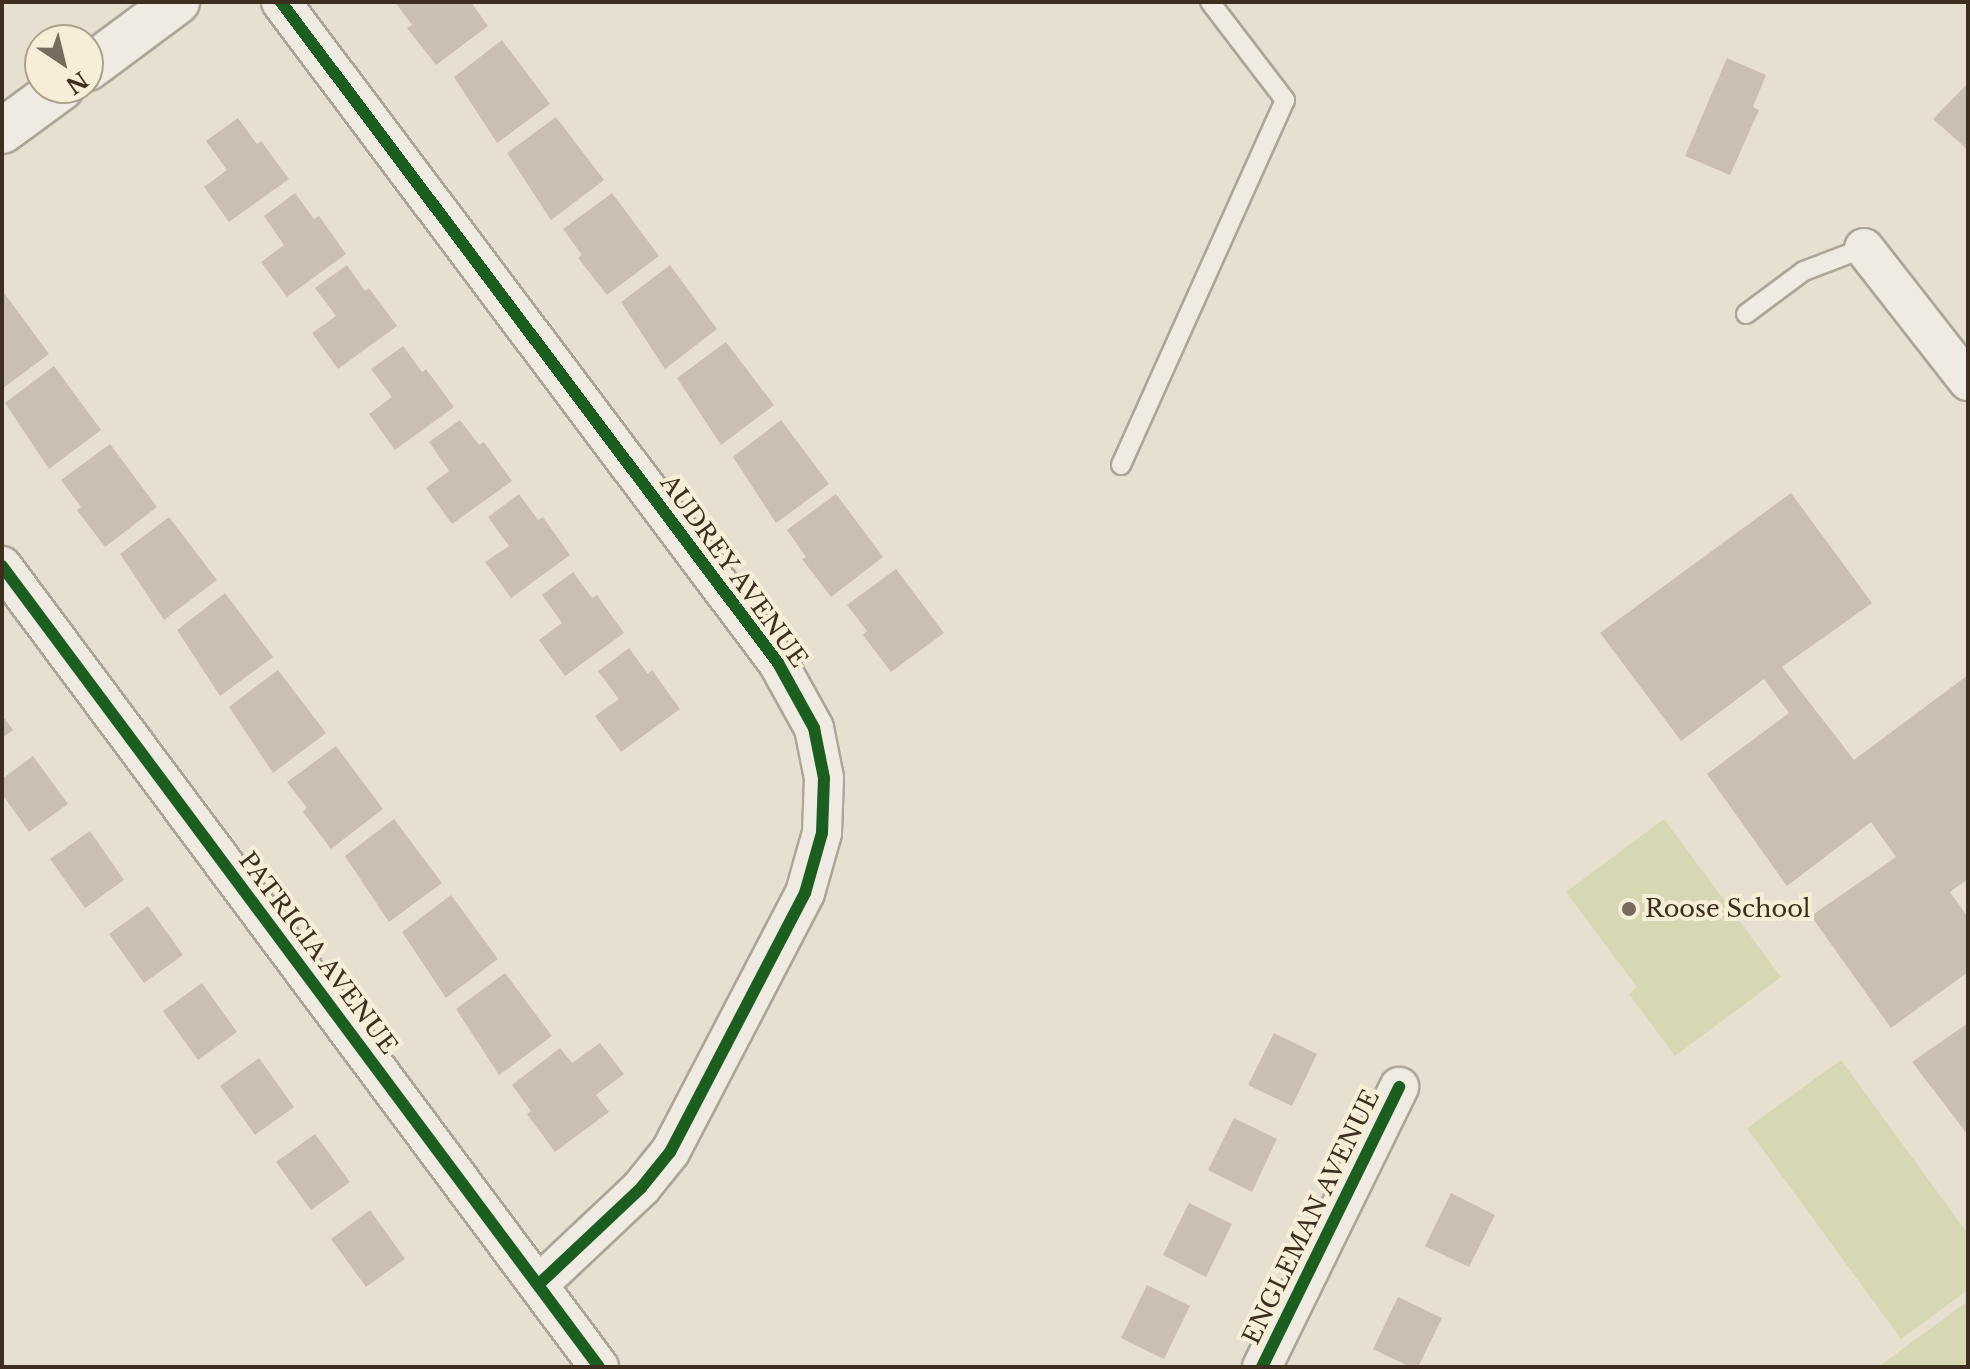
<!DOCTYPE html>
<html>
<head>
<meta charset="utf-8">
<style>
  body { margin:0 }
  #map { position:relative; width:1970px; height:1369px; overflow:hidden; background:#e7e0d1; font-family:"Libre Baskerville",serif }
  div>[style] { position:absolute }
  [style*='--x'] { left:calc(var(--x)*1px); top:calc(var(--y)*1px); width:calc(var(--w)*1px); rotate:calc(var(--a)*1deg) }
  .green>* { inset:0; background:#d6d7b3 }
  .building>* { inset:0; background:#cbbfb2 }
  .roads { filter:drop-shadow(2px 0 #ada599) drop-shadow(-2px 0 #ada599) drop-shadow(0 2px #ada599) drop-shadow(0 -2px #ada599) }
  .service>* { height:18px; margin:-9px; padding:0 9px; transform-origin:9px; border-radius:9px; background:#efebe3 }
  .minor>* { height:38px; margin:-19px; padding:0 19px; transform-origin:19px; border-radius:19px; background:#efebe3 }
  .secondary>* { height:44px; margin:-22px; padding:0 22px; transform-origin:22px; border-radius:22px; background:#efebe3 }
  .cycleway>* { height:12px; margin:-6px; padding:0 6px; transform-origin:6px; border-radius:6px; background:#1b5e20 }
  .dots>* { width:22px; height:22px; translate:-50% -50%; box-sizing:border-box; border:4px solid #f7eed8; border-radius:50% }
  span { translate:-50% -50%; white-space:nowrap; text-align:center; line-height:1.15; -webkit-text-stroke:8px #f7eed8; paint-order:stroke }
  .street-label { font-size:24px; color:#3d2e20 }
  .poi-label { font-size:24px; color:#3d2e20 }
  .left { translate:0 -50%; text-align:left }
  .frame { position:absolute; inset:0; border:4px solid #3d2e20; pointer-events:none }
  .north { position:absolute; left:24px; top:24px; width:80px; height:80px; box-sizing:border-box; background:#f7eed8; border:2px solid #ada18e; border-radius:50%; rotate:145deg; font-size:22px; font-weight:700; line-height:32px; text-align:center; color:#3d2e20 }
  .north::after { content:''; display:block; margin:auto; width:28px; height:36px; background:#786c5e; clip-path:polygon(50% 0,100% 100%,50% 72%,0 100%) }
</style>
</head>
<body>
<div id="map">
  <div class="green">
    <i style="clip-path:polygon(1664px 819px,1781px 977px,1675px 1056px,1629px 994px,1637px 987px,1566px 892px)"></i>
    <i style="clip-path:polygon(1841px 1060px,1968px 1234px,1968px 1290px,1901px 1339px,1747px 1128px)"></i>
    <i style="clip-path:polygon(1968px 1301px,1968px 1367px,1878px 1367px)"></i>
  </div>
  <div class="building">
    <i style="clip-path:polygon(395px 2px,471px 2px,488px 26px,436px 65px,407px 28px,412px 25px)"></i>
    <i style="clip-path:polygon(502px 40px,550px 104px,497px 143px,454px 77px)"></i>
    <i style="clip-path:polygon(1727px 58px,1766px 75px,1753px 107px,1759px 110px,1730px 175px,1685px 156px)"></i>
    <i style="clip-path:polygon(1968px 83px,1968px 150px,1933px 119px)"></i>
    <i style="clip-path:polygon(556px 117px,604px 180px,551px 220px,507px 153px)"></i>
    <i style="clip-path:polygon(238px 118px,257px 144px,261px 141px,289px 179px,229px 222px,204px 187px,227px 170px,206px 141px)"></i>
    <i style="clip-path:polygon(295px 193px,314px 219px,319px 216px,346px 254px,287px 297px,261px 262px,284px 245px,264px 216px)"></i>
    <i style="clip-path:polygon(612px 193px,659px 256px,607px 295px,578px 258px,582px 255px,563px 229px)"></i>
    <i style="clip-path:polygon(347px 265px,365px 291px,369px 288px,397px 326px,338px 369px,312px 333px,336px 316px,315px 288px)"></i>
    <i style="clip-path:polygon(670px 265px,717px 329px,665px 369px,621px 302px)"></i>
    <i style="clip-path:polygon(2px 290px,49px 354px,2px 389px)"></i>
    <i style="clip-path:polygon(726px 342px,774px 405px,721px 445px,677px 378px)"></i>
    <i style="clip-path:polygon(403px 346px,422px 372px,426px 369px,454px 407px,395px 450px,369px 414px,392px 397px,371px 369px)"></i>
    <i style="clip-path:polygon(54px 366px,101px 430px,49px 469px,5px 403px)"></i>
    <i style="clip-path:polygon(460px 420px,479px 445px,484px 442px,512px 481px,452px 524px,426px 488px,449px 471px,429px 442px)"></i>
    <i style="clip-path:polygon(781px 420px,829px 484px,776px 523px,733px 457px)"></i>
    <i style="clip-path:polygon(110px 444px,157px 507px,105px 547px,77px 510px,81px 507px,61px 480px)"></i>
    <i style="clip-path:polygon(1791px 493px,1872px 603px,1782px 667px,1854px 760px,1968px 675px,1968px 879px,1950px 892px,1968px 917px,1968px 972px,1891px 1028px,1811px 916px,1896px 857px,1871px 822px,1787px 886px,1707px 774px,1789px 713px,1764px 679px,1681px 741px,1600px 633px)"></i>
    <i style="clip-path:polygon(519px 494px,538px 520px,543px 517px,570px 555px,511px 598px,485px 562px,509px 546px,488px 517px)"></i>
    <i style="clip-path:polygon(836px 494px,883px 557px,831px 597px,802px 559px,806px 557px,787px 530px)"></i>
    <i style="clip-path:polygon(169px 517px,217px 580px,164px 620px,120px 554px)"></i>
    <i style="clip-path:polygon(896px 569px,944px 633px,891px 672px,863px 635px,867px 631px,847px 605px)"></i>
    <i style="clip-path:polygon(573px 572px,592px 598px,597px 595px,624px 633px,565px 676px,539px 640px,562px 623px,542px 595px)"></i>
    <i style="clip-path:polygon(225px 593px,273px 657px,220px 696px,177px 630px)"></i>
    <i style="clip-path:polygon(629px 648px,648px 674px,652px 670px,680px 709px,621px 752px,595px 716px,619px 699px,598px 671px)"></i>
    <i style="clip-path:polygon(278px 670px,326px 733px,273px 773px,229px 707px)"></i>
    <i style="clip-path:polygon(2px 715px,13px 730px,2px 738px)"></i>
    <i style="clip-path:polygon(336px 746px,383px 809px,331px 849px,303px 812px,307px 808px,287px 782px)"></i>
    <i style="clip-path:polygon(33px 756px,68px 804px,29px 832px,2px 794px,2px 779px)"></i>
    <i style="clip-path:polygon(394px 819px,442px 883px,389px 922px,345px 856px)"></i>
    <i style="clip-path:polygon(90px 831px,124px 880px,85px 908px,50px 859px)"></i>
    <i style="clip-path:polygon(451px 895px,498px 959px,446px 998px,402px 932px)"></i>
    <i style="clip-path:polygon(148px 906px,183px 955px,144px 983px,109px 934px)"></i>
    <i style="clip-path:polygon(505px 973px,552px 1036px,499px 1075px,456px 1009px)"></i>
    <i style="clip-path:polygon(202px 983px,237px 1032px,198px 1060px,163px 1011px)"></i>
    <i style="clip-path:polygon(1968px 1023px,1968px 1135px,1912px 1062px)"></i>
    <i style="clip-path:polygon(1274px 1033px,1317px 1054px,1292px 1106px,1248px 1085px)"></i>
    <i style="clip-path:polygon(600px 1043px,624px 1074px,596px 1095px,609px 1112px,555px 1152px,527px 1114px,531px 1111px,512px 1085px,560px 1048px,572px 1063px)"></i>
    <i style="clip-path:polygon(259px 1058px,294px 1107px,255px 1135px,220px 1086px)"></i>
    <i style="clip-path:polygon(1234px 1118px,1277px 1139px,1252px 1192px,1208px 1170px)"></i>
    <i style="clip-path:polygon(315px 1134px,350px 1182px,311px 1210px,276px 1162px)"></i>
    <i style="clip-path:polygon(1451px 1193px,1495px 1215px,1469px 1267px,1425px 1246px)"></i>
    <i style="clip-path:polygon(1189px 1203px,1232px 1224px,1206px 1277px,1163px 1255px)"></i>
    <i style="clip-path:polygon(370px 1210px,405px 1259px,366px 1287px,331px 1239px)"></i>
    <i style="clip-path:polygon(1147px 1285px,1190px 1306px,1164px 1359px,1121px 1338px)"></i>
    <i style="clip-path:polygon(1398px 1297px,1442px 1318px,1418px 1367px,1410px 1367px,1373px 1349px)"></i>
  </div>
  <div class="roads">
    <div class="service">
      <i style="--x:1746;--y:314;--w:72;--a:-36.6"></i>
      <i style="--x:1804;--y:271;--w:64;--a:-21"></i>
      <i style="--x:1121;--y:465;--w:400;--a:-65.8"></i>
      <i style="--x:1285;--y:100;--w:123;--a:-127.4"></i>
    </div>
    <div class="minor">
      <i style="--x:281;--y:2;--w:827;--a:53.06"></i>
      <i style="--x:778;--y:663;--w:74;--a:61"></i>
      <i style="--x:814;--y:728;--w:51;--a:78.7"></i>
      <i style="--x:824;--y:778;--w:55;--a:92.1"></i>
      <i style="--x:822;--y:833;--w:62;--a:105.8"></i>
      <i style="--x:805;--y:893;--w:292;--a:117.5"></i>
      <i style="--x:670;--y:1152;--w:46;--a:128.9"></i>
      <i style="--x:641;--y:1188;--w:141;--a:136.7"></i>
      <i style="--x:1864;--y:248;--w:169;--a:52"></i>
      <i style="--x:2;--y:566;--w:999;--a:53.3"></i>
      <i style="--x:1262;--y:1367;--w:312;--a:-63.9"></i>
    </div>
    <div class="secondary">
      <i style="--x:88;--y:68;--w:111;--a:-36.6"></i>
      <i style="--x:2;--y:131;--w:73;--a:-36.1"></i>
    </div>
  </div>
  <div class="cycleway">
    <i style="--x:281;--y:2;--w:827;--a:53.06"></i>
    <i style="--x:778;--y:663;--w:74;--a:61"></i>
    <i style="--x:814;--y:728;--w:51;--a:78.7"></i>
    <i style="--x:824;--y:778;--w:55;--a:92.1"></i>
    <i style="--x:822;--y:833;--w:62;--a:105.8"></i>
    <i style="--x:805;--y:893;--w:292;--a:117.5"></i>
    <i style="--x:670;--y:1152;--w:46;--a:128.9"></i>
    <i style="--x:641;--y:1188;--w:141;--a:136.7"></i>
    <i style="--x:2;--y:566;--w:999;--a:53.3"></i>
    <i style="--x:1262;--y:1367;--w:312;--a:-63.9"></i>
  </div>
  <div class="dots">
    <i style="left:1629px;top:909px;background:#786c5e"></i>
  </div>
  <div class="street-label">
    <span style="left:734px;top:571px;rotate:54deg">AUDREY AVENUE</span>
    <span style="left:318px;top:953px;rotate:53deg">PATRICIA AVENUE</span>
    <span style="left:1311px;top:1217px;rotate:-64deg">ENGLEMAN AVENUE</span>
  </div>
  <div class="poi-label">
    <span class="left" style="left:1645px;top:909px">Roose School</span>
  </div>
  <div class="frame"></div>
  <div class="north">N</div>
</div>
</body>
</html>
